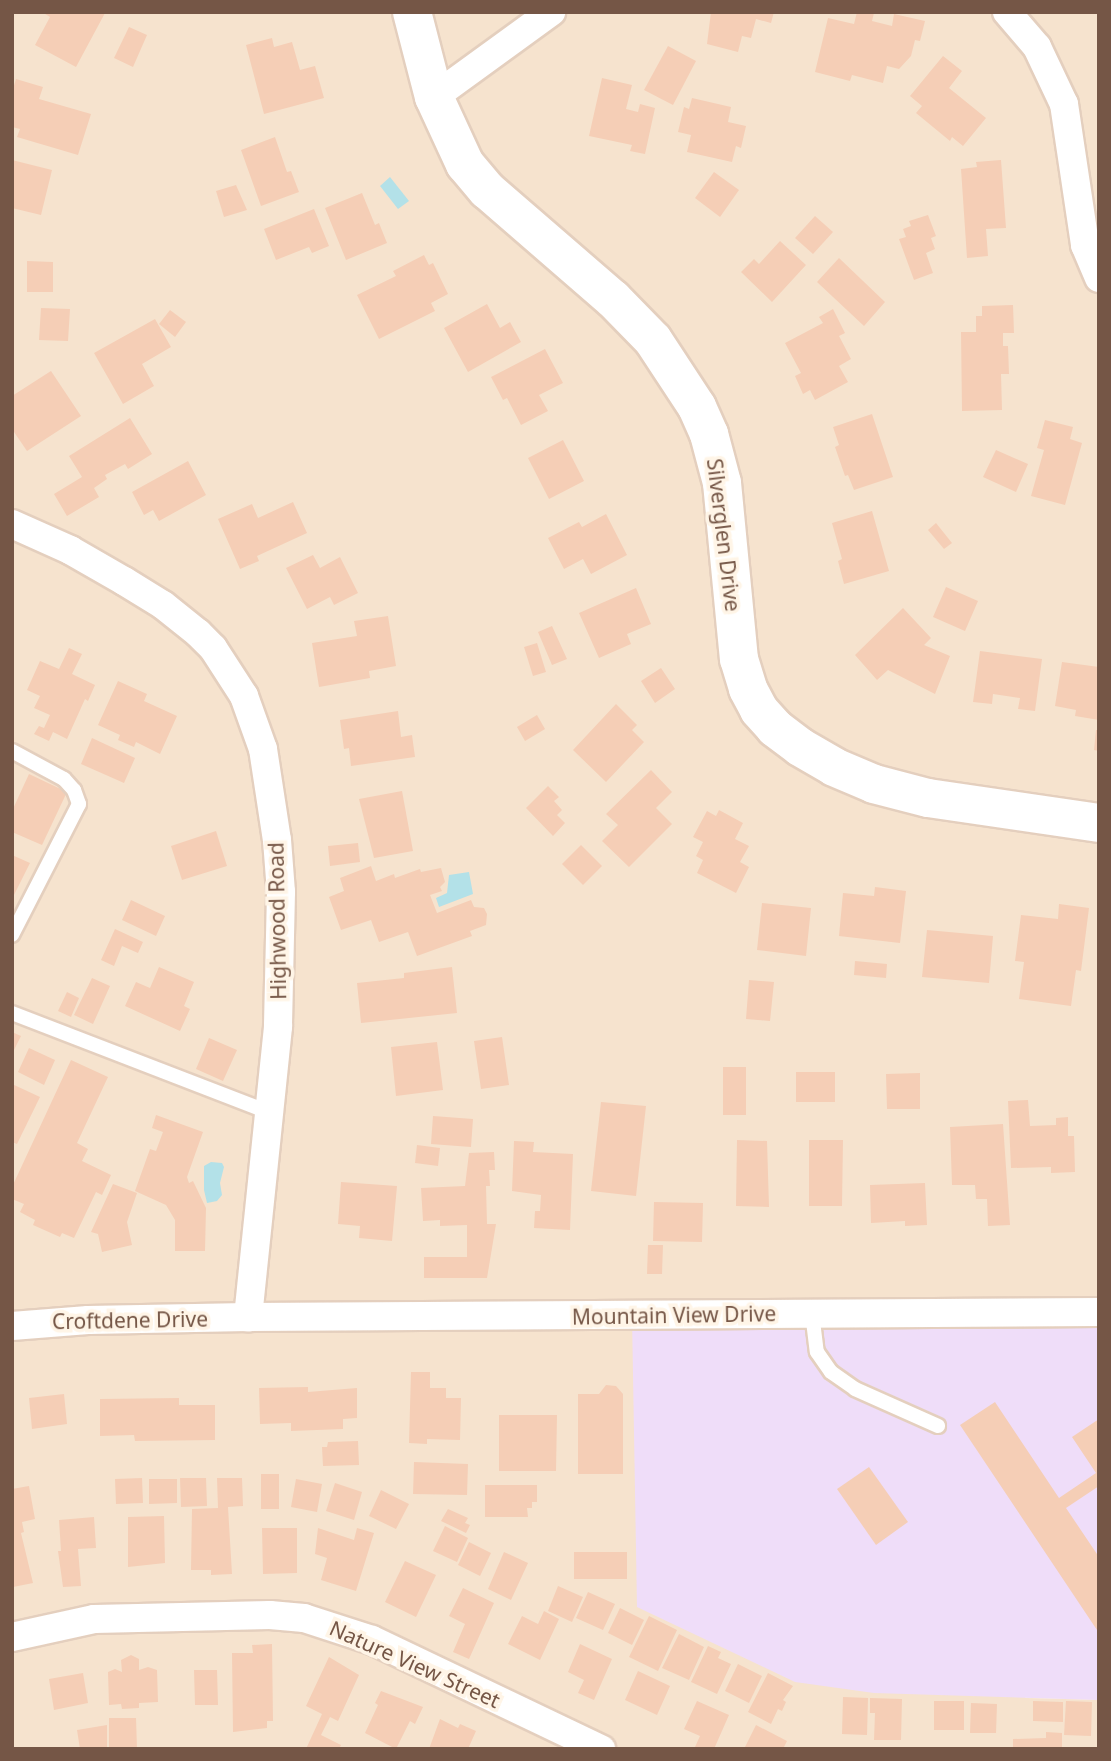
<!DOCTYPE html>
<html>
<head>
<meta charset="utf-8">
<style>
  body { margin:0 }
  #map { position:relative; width:1111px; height:1761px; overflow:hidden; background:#fef2e0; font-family:"Noto Sans",sans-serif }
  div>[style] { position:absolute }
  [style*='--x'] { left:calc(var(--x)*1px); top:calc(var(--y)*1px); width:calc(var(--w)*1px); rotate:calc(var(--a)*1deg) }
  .residential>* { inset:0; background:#f6e3ce }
  .education>* { inset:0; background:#efddf9 }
  .water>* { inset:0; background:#b3e1e8 }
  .building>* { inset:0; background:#f5ceb6 }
  .roads { filter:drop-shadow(2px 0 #e4cfbe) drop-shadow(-2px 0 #e4cfbe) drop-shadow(0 2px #e4cfbe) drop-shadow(0 -2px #e4cfbe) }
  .lane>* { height:14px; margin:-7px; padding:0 7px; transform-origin:7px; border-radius:7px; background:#fff }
  .street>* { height:28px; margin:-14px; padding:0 14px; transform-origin:14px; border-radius:14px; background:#fff }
  .secondary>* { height:38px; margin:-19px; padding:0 19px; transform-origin:19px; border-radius:19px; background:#fff }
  span { translate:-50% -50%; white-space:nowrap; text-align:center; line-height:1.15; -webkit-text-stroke:7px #fff5e7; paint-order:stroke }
  .street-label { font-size:21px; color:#755646 }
  .frame { position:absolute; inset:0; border:14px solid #755646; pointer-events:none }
</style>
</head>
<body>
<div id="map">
  <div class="residential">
    <i style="clip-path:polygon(12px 12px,1099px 12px,1099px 1311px,1025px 1698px,1099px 1700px,1099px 1749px,12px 1749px)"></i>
  </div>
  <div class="education">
    <i style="clip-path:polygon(1099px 1311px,1099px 1700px,874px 1693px,795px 1682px,637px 1607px,632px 1316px)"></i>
  </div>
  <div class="water">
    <i style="clip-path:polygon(390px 177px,409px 201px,398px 209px,380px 186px)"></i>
    <i style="clip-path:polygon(469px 872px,473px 894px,439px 907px,436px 898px,447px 893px,449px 875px)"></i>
    <i style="clip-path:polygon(222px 1163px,224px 1167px,220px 1183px,222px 1195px,217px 1201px,207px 1203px,204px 1190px,204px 1166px,211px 1162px)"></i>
  </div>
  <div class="building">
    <i style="clip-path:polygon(42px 12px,105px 13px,76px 67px,35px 45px,50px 17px)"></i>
    <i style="clip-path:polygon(711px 12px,774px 12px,771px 23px,756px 19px,751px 38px,742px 36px,738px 52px,707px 44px)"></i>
    <i style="clip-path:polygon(857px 12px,874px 13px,872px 21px,892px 26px,894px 14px,925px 21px,920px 41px,915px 40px,911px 56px,899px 69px,887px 66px,883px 83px,852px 75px,850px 81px,815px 72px,828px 18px,854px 24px)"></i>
    <i style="clip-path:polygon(129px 27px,147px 35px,133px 67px,114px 58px)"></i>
    <i style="clip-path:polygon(272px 38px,274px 47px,292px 42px,300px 70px,315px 66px,324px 98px,264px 114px,246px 45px)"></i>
    <i style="clip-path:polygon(668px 46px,696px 61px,673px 105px,644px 90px)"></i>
    <i style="clip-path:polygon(943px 56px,962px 71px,949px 88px,986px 118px,963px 146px,952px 137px,950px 141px,916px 113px,922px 106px,910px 96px)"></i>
    <i style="clip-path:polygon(602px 78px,632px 85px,626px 109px,638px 112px,640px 104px,655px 108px,645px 154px,630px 151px,632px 145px,589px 136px)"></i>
    <i style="clip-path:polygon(16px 79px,43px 87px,39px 99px,91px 114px,78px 155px,17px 137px,20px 129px,12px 127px,12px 92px)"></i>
    <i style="clip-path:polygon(692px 98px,731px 107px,728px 122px,746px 126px,741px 148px,736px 146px,732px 162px,687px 152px,691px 135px,678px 132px,684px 107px,689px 109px)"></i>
    <i style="clip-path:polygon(275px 137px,287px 172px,291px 171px,299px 192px,261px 206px,241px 150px)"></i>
    <i style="clip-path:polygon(12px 160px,52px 170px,41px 215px,12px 208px)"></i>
    <i style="clip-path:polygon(1001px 160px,1006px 228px,986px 229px,988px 256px,967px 258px,961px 169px,977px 167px,976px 162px)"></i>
    <i style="clip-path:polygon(714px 172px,739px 190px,720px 217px,695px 198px)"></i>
    <i style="clip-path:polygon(236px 185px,247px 210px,224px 217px,216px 191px)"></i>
    <i style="clip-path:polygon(362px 193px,375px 225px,379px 223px,387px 243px,346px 260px,325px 208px)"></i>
    <i style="clip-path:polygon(314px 209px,329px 246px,312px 253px,309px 247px,276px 260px,264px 229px)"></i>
    <i style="clip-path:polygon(928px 215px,936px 236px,931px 238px,935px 249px,926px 253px,933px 273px,914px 280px,899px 239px,906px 237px,903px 229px,911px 226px,909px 221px)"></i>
    <i style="clip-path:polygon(815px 216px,833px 232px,813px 254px,795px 238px)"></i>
    <i style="clip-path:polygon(780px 241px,806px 265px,772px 302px,741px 272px,754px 259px,759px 264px)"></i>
    <i style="clip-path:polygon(424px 255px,429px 265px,433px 263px,448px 294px,431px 303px,435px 311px,379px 339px,357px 295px,396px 276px,393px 271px)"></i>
    <i style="clip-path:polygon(839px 258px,885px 302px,864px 326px,817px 282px)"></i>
    <i style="clip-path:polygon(27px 261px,53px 262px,53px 292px,27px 292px)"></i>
    <i style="clip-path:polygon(487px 304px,500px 328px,510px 322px,521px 342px,468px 372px,444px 328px)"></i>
    <i style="clip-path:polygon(1013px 305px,1014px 333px,1003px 333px,1003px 346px,1008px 346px,1009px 374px,1001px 374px,1002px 410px,962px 411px,961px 332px,976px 332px,976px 316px,982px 316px,982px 306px)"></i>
    <i style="clip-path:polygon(41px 308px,70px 309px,68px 341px,39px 340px)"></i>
    <i style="clip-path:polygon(833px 309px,845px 333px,839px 336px,851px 359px,839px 366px,848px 382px,815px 400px,810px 390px,803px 394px,795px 376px,801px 373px,785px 343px,823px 323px,819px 317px)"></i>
    <i style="clip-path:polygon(170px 310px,186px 322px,175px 337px,159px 324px)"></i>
    <i style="clip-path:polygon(155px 319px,171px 347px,142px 364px,154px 386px,123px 404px,94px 353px)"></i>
    <i style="clip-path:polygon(545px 349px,563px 383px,539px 395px,548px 411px,521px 425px,507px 398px,503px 400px,491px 377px)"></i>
    <i style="clip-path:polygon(51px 371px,81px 416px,27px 451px,12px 429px,12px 396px)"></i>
    <i style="clip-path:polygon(872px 414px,893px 477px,854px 490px,848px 475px,845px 476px,835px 447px,839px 445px,833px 427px)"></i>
    <i style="clip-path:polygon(130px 418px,152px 454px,128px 469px,125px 464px,105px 475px,107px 479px,94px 488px,99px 497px,67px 516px,54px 494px,82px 477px,69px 456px)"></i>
    <i style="clip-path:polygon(1045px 420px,1073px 427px,1070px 439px,1082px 443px,1065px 505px,1031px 496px,1044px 450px,1037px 448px)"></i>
    <i style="clip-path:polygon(563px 440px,584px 481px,549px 499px,528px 458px)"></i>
    <i style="clip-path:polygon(996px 450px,1028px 464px,1016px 492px,983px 477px)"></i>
    <i style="clip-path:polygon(188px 461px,206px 495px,159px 521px,153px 510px,144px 515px,132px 492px)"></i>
    <i style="clip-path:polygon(293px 502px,307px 533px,257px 556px,259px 561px,240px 569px,218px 519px,252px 504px,258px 518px)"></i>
    <i style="clip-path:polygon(872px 511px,889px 571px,844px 584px,838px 561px,842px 559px,832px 523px)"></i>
    <i style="clip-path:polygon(606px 514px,627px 555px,591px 574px,583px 559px,564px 569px,548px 538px,579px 522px,582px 527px)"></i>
    <i style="clip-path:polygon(936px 523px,952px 543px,944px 549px,928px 530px)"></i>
    <i style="clip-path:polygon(313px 555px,320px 568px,340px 557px,358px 593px,334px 605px,330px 597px,307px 609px,286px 568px)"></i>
    <i style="clip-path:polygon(946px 587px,978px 601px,965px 631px,933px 617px)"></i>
    <i style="clip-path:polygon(636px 588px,651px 624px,627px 634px,631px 644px,599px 658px,579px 613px)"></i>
    <i style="clip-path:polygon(903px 608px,931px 638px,924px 645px,950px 656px,935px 694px,888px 670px,877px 680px,855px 655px)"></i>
    <i style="clip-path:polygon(388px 616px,396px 666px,369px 671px,370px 678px,319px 687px,312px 643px,357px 636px,354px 621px)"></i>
    <i style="clip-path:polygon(552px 626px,567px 659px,552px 665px,538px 632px)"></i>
    <i style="clip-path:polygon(537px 643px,546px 672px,533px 676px,524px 647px)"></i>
    <i style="clip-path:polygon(69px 648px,82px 654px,72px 674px,95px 685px,88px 701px,85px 699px,67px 739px,53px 732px,49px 741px,34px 734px,39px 726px,44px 728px,50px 715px,34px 708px,40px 696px,27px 690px,40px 661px,59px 669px)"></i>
    <i style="clip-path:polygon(980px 651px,1042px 659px,1035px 711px,1018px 709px,1020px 698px,993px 694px,992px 704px,973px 702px)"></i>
    <i style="clip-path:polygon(1062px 662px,1099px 667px,1099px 720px,1075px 716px,1076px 710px,1055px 706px)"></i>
    <i style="clip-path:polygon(661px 668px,675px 689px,655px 703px,641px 681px)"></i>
    <i style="clip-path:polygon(118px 681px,147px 694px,144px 701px,177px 716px,160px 754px,136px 742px,134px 747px,118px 740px,120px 735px,98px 725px)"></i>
    <i style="clip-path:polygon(616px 704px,637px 725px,632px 730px,644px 742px,606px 782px,573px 750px)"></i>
    <i style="clip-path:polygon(398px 711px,401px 737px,412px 735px,415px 757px,351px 766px,349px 748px,344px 749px,340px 720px)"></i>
    <i style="clip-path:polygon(537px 715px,545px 729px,525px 741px,517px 727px)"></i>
    <i style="clip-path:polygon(1096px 730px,1099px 730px,1099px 751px,1094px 750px)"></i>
    <i style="clip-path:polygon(92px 738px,135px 758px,124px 783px,81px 764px)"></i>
    <i style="clip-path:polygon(651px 770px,672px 792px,656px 808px,672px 824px,629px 867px,602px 841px,618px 825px,606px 814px)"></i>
    <i style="clip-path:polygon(29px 774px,67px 792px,42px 845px,12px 832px,12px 811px)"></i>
    <i style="clip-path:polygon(548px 786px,559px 797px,554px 801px,562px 810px,557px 815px,565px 823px,553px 836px,526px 808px)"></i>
    <i style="clip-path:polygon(402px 791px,413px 851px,374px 858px,359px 799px)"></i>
    <i style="clip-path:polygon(719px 810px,743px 823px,735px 839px,749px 846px,740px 862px,749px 867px,736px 893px,697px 873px,703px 860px,696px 856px,703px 842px,693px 837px,707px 811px,716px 816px)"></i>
    <i style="clip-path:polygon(216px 831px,227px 866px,182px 880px,171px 846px)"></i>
    <i style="clip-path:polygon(358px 843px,360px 862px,330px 866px,328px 846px)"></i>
    <i style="clip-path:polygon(581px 845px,602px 866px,583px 885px,562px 864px)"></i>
    <i style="clip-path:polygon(12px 855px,30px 863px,12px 899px)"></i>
    <i style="clip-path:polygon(371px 866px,376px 881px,394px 874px,395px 878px,420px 869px,421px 872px,441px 868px,445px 882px,440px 887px,442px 891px,430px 895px,437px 913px,471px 900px,474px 907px,484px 908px,487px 914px,486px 925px,470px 931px,472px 936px,417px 956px,408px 932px,379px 942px,371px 920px,341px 930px,329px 897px,344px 891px,340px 878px)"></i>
    <i style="clip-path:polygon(875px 887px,906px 891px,900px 943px,839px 936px,843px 893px,874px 896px)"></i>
    <i style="clip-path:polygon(131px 900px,165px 916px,156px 936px,122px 920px)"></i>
    <i style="clip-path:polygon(762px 903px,811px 908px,806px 956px,757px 950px)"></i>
    <i style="clip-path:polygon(1059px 904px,1089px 908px,1081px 971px,1076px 970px,1071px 1006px,1019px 999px,1024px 962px,1015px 961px,1021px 915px,1058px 919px)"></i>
    <i style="clip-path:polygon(115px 929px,143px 942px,138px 953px,122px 946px,114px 966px,101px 960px)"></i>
    <i style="clip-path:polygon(927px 930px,993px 936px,989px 983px,922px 977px)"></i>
    <i style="clip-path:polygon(855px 961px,887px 964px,886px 978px,854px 975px)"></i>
    <i style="clip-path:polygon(159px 967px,194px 982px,184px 1006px,190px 1009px,180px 1031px,125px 1006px,136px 982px,150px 988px)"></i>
    <i style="clip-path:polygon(452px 967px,457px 1013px,361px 1023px,357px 983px,404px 978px,404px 973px)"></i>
    <i style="clip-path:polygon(92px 978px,110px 986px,93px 1024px,74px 1015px)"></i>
    <i style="clip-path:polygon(749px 980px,774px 982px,770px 1021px,746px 1019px)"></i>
    <i style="clip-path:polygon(67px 992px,79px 998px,71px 1017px,58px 1011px)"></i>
    <i style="clip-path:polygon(12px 1032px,21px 1036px,12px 1054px)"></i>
    <i style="clip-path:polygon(502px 1037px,509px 1085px,481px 1089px,474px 1041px)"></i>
    <i style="clip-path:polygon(209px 1038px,237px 1050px,223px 1081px,196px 1069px)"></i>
    <i style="clip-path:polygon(437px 1042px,443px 1090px,396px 1096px,391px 1047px)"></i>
    <i style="clip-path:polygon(29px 1048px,55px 1060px,44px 1085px,18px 1072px)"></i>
    <i style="clip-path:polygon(71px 1060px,108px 1077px,77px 1143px,88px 1149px,82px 1161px,111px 1175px,102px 1195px,96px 1192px,74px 1238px,62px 1233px,60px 1237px,33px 1225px,35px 1220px,20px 1212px,24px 1204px,12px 1199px,12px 1187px)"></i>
    <i style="clip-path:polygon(723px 1067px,746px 1067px,746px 1115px,723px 1115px)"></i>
    <i style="clip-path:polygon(796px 1072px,835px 1072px,835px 1102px,796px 1102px)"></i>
    <i style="clip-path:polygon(920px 1073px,920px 1109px,887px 1109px,886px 1074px)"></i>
    <i style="clip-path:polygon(12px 1084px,40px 1097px,17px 1144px,12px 1142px)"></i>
    <i style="clip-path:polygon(1028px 1100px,1030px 1126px,1056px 1125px,1056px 1118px,1068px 1117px,1068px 1136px,1074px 1136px,1075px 1172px,1051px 1173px,1051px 1167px,1011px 1168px,1008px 1101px)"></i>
    <i style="clip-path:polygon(601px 1102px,646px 1106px,636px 1196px,591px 1191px)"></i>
    <i style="clip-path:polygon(156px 1115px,203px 1132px,187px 1177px,189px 1183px,193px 1181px,206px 1208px,205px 1251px,175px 1251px,175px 1220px,166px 1205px,135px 1191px,150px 1149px,156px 1151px,163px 1132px,152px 1128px)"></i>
    <i style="clip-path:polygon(433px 1116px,473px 1119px,471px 1147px,431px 1144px)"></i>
    <i style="clip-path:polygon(1003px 1124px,1010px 1225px,988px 1226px,987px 1199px,976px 1199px,975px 1185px,952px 1185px,950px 1127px)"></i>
    <i style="clip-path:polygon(737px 1140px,767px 1141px,769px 1207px,736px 1206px)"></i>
    <i style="clip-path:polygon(809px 1140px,843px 1140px,842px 1206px,809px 1206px)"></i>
    <i style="clip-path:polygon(514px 1141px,534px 1142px,533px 1152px,573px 1154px,570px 1230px,534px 1228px,535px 1211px,540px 1211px,541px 1195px,512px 1191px)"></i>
    <i style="clip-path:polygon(417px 1145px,440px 1148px,438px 1166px,415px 1163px)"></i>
    <i style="clip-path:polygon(494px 1152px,495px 1170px,489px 1170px,490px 1186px,486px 1186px,487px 1224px,496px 1224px,487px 1278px,424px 1278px,424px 1257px,467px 1257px,467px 1225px,440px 1226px,440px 1220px,423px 1221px,421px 1188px,465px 1186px,469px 1153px)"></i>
    <i style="clip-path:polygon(341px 1182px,397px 1186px,392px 1241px,359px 1238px,360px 1226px,338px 1224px)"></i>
    <i style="clip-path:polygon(925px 1183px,927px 1225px,905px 1226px,905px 1221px,871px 1223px,870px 1185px)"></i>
    <i style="clip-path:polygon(113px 1184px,137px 1193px,127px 1222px,132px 1245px,102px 1252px,98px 1234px,91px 1232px)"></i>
    <i style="clip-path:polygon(654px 1202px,703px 1203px,702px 1242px,653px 1241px)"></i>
    <i style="clip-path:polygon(648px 1245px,663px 1245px,662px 1274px,647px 1274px)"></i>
    <i style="clip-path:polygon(411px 1372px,430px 1372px,430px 1388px,446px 1388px,446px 1398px,461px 1398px,460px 1440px,427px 1439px,427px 1444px,409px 1443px)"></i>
    <i style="clip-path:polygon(606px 1385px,616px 1386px,623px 1394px,623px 1474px,578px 1474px,578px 1394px,599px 1394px)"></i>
    <i style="clip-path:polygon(308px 1387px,308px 1392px,357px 1388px,357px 1418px,343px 1419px,343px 1429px,291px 1431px,291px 1423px,260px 1424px,259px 1388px)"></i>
    <i style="clip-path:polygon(64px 1394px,67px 1424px,32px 1429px,29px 1398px)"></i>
    <i style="clip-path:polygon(179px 1398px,179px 1405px,215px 1405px,215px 1440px,135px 1441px,134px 1435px,100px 1436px,100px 1399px)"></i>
    <i style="clip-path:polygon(995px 1402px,1059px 1498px,1096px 1473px,1072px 1437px,1099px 1419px,1099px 1486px,1066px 1508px,1099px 1557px,1099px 1633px,960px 1425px)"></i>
    <i style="clip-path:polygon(499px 1415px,557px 1415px,556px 1471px,499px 1471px)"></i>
    <i style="clip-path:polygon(358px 1441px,359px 1465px,323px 1466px,322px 1447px,327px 1447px,328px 1442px)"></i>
    <i style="clip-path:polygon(414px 1462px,468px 1464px,467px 1495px,413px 1494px)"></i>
    <i style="clip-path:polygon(869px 1467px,908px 1522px,876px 1545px,837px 1489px)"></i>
    <i style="clip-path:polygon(261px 1474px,279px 1474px,279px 1509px,261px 1509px)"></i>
    <i style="clip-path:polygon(142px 1478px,143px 1503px,116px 1504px,115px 1479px)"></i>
    <i style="clip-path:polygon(180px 1478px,206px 1478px,207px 1506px,181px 1507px)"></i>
    <i style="clip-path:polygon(217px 1478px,242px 1478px,243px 1506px,228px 1507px,232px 1574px,211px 1575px,211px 1570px,191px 1570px,192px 1509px,218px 1508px)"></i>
    <i style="clip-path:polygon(149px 1479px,177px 1479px,177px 1503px,149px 1504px)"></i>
    <i style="clip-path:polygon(296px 1479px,322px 1484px,317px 1512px,291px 1507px)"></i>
    <i style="clip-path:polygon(335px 1483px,362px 1492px,354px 1520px,326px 1511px)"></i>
    <i style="clip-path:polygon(485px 1485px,537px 1485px,537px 1502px,532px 1502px,532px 1508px,527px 1508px,528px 1517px,485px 1517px)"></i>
    <i style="clip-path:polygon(29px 1486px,35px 1519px,22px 1522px,24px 1532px,21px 1533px,33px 1583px,13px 1587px,12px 1489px)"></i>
    <i style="clip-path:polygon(381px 1490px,409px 1504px,396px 1529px,369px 1516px)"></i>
    <i style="clip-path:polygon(448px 1509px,468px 1518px,465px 1523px,470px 1525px,466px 1533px,441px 1521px)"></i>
    <i style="clip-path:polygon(164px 1516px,165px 1563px,128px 1567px,128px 1517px)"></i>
    <i style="clip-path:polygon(94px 1517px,96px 1548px,78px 1549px,81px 1586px,63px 1587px,58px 1551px,61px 1551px,59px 1520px)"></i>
    <i style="clip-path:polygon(445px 1526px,468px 1538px,457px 1562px,433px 1551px)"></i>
    <i style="clip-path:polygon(262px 1528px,297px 1528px,297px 1573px,263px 1574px)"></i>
    <i style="clip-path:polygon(318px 1528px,354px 1540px,357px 1528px,374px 1533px,356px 1591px,321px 1580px,327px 1558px,315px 1554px)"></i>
    <i style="clip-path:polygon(469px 1542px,491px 1553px,480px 1576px,458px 1565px)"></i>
    <i style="clip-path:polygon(504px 1552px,528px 1563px,511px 1600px,488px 1589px)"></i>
    <i style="clip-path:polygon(574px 1552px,627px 1552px,627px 1579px,574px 1579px)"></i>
    <i style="clip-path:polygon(405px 1561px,436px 1575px,416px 1617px,385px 1602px)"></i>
    <i style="clip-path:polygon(558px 1586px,583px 1597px,572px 1622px,548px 1611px)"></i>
    <i style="clip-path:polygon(463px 1588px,494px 1603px,469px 1659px,453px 1652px,465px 1624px,449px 1616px)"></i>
    <i style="clip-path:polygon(588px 1592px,615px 1604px,603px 1630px,576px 1618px)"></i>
    <i style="clip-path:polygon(620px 1608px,644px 1620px,632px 1645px,608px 1633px)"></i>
    <i style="clip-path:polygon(544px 1611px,559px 1619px,540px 1660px,508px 1644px,522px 1616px,538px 1624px)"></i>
    <i style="clip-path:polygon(649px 1616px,677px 1630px,658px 1671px,629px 1657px)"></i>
    <i style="clip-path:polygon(679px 1634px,704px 1647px,689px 1680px,662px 1668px)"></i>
    <i style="clip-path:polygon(272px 1644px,273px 1721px,267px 1721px,267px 1728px,233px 1732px,232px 1653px,253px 1653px,252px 1645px)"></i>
    <i style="clip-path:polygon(580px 1644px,612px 1659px,594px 1700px,578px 1693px,584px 1680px,568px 1672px)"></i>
    <i style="clip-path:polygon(708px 1646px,721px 1652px,718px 1658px,731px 1664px,717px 1694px,691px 1682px)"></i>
    <i style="clip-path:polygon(131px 1655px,139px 1659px,139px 1670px,148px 1667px,157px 1670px,158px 1702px,139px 1703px,139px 1708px,122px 1709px,121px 1704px,109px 1705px,108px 1672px,115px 1669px,122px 1672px,121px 1660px)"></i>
    <i style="clip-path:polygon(329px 1657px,359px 1675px,338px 1721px,330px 1717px,321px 1735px,341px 1745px,339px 1749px,306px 1749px,322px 1714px,306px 1706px)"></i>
    <i style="clip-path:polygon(738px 1664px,762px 1676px,749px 1703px,725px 1691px)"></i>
    <i style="clip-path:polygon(194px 1670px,217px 1670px,218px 1705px,195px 1705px)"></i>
    <i style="clip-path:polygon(638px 1671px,670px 1686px,657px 1715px,625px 1700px)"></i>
    <i style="clip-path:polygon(83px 1673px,88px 1703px,54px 1710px,49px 1679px)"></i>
    <i style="clip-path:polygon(768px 1673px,793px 1686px,783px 1700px,786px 1702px,782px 1711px,778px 1709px,771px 1724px,748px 1712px)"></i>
    <i style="clip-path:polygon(381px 1691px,423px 1707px,415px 1724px,410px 1721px,396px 1749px,365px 1733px,378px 1705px,375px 1703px)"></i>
    <i style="clip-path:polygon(843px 1697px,868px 1698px,867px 1735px,842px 1734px)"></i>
    <i style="clip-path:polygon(870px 1698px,902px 1699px,901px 1740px,874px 1740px,875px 1713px,870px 1713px)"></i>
    <i style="clip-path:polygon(697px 1701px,729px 1715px,714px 1749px,695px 1747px,700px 1736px,684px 1729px)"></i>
    <i style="clip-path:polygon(934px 1701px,964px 1701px,964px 1730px,934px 1730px)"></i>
    <i style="clip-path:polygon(1033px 1701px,1063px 1702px,1063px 1722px,1033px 1721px)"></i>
    <i style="clip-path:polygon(1066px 1701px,1092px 1702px,1091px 1736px,1064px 1735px)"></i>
    <i style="clip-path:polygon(971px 1703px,997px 1704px,996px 1733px,970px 1733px)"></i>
    <i style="clip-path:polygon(109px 1718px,136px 1718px,137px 1749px,109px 1749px)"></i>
    <i style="clip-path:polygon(440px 1719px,458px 1728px,460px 1724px,476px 1731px,468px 1749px,429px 1749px)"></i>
    <i style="clip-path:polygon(107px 1725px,107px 1749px,80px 1749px,77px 1730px)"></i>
    <i style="clip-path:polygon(756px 1725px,787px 1741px,783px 1749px,744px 1749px)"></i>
    <i style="clip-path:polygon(1046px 1732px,1062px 1733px,1062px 1749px,1013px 1749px,1013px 1739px,1046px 1738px)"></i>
  </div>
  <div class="roads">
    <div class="lane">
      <i style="--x:12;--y:751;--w:59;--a:28.3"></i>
      <i style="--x:64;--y:779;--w:15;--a:48"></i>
      <i style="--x:74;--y:790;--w:15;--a:70"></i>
      <i style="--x:79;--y:804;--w:147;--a:117.1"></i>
      <i style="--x:12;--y:1013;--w:278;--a:21.1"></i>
      <i style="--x:812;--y:1313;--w:39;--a:83"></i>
      <i style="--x:817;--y:1352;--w:24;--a:55"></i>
      <i style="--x:831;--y:1372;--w:29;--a:35"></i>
      <i style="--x:855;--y:1389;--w:91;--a:24"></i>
    </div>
    <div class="street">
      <i style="--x:1007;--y:12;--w:46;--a:49.4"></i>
      <i style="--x:1037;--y:47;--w:63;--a:64.7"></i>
      <i style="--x:1064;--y:104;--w:143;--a:81.5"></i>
      <i style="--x:1085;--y:245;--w:36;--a:67"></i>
      <i style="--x:434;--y:97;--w:145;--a:-36"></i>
      <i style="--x:12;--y:524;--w:64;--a:24.1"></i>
      <i style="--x:70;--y:550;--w:62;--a:29.9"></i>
      <i style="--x:124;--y:581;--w:46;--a:31.6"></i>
      <i style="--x:163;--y:605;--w:45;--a:38.7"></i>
      <i style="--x:198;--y:633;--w:21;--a:45"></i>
      <i style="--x:213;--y:648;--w:57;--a:57.1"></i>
      <i style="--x:244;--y:696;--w:56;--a:70.3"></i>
      <i style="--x:263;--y:749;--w:92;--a:81.3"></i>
      <i style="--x:277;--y:840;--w:52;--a:85.6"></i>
      <i style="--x:281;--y:892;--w:135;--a:91.3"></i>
      <i style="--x:278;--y:1027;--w:292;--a:95.9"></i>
      <i style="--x:12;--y:1326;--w:76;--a:-4.5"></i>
      <i style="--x:88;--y:1320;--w:160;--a:-1.1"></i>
      <i style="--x:248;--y:1317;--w:851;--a:-0.34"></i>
      <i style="--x:12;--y:1637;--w:84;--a:-12.4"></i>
      <i style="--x:94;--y:1619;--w:176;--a:-1.3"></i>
      <i style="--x:270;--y:1615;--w:34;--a:5"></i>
      <i style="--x:304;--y:1618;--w:71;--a:17.9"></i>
      <i style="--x:372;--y:1640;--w:254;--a:25.5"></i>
    </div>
    <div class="secondary">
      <i style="--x:412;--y:12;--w:88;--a:75.5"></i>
      <i style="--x:434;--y:97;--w:74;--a:65.2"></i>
      <i style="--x:465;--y:164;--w:34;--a:50"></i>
      <i style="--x:487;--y:190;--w:167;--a:40.9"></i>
      <i style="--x:613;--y:299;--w:57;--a:45.7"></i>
      <i style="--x:653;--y:340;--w:80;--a:56.7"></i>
      <i style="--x:697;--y:407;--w:30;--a:66"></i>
      <i style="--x:709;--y:434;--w:51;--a:75.1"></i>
      <i style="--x:722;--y:483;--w:177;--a:84.5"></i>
      <i style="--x:739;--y:659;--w:31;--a:73"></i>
      <i style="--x:748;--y:689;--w:24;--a:62"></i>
      <i style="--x:759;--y:710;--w:24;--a:48"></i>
      <i style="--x:775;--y:728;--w:31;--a:37"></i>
      <i style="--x:800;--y:747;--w:39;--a:30"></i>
      <i style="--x:834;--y:767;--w:43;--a:23"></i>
      <i style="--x:874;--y:784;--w:56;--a:14.5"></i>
      <i style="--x:928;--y:798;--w:173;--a:8.3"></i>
    </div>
  </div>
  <div class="street-label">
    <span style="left:724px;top:535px;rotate:83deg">Silverglen Drive</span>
    <span style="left:277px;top:921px;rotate:-91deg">Highwood Road</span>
    <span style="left:674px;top:1315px;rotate:-1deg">Mountain View Drive</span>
    <span style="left:130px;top:1320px;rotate:-1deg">Croftdene Drive</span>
    <span style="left:415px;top:1664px;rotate:24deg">Nature View Street</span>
  </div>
  <div class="frame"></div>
</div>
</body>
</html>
